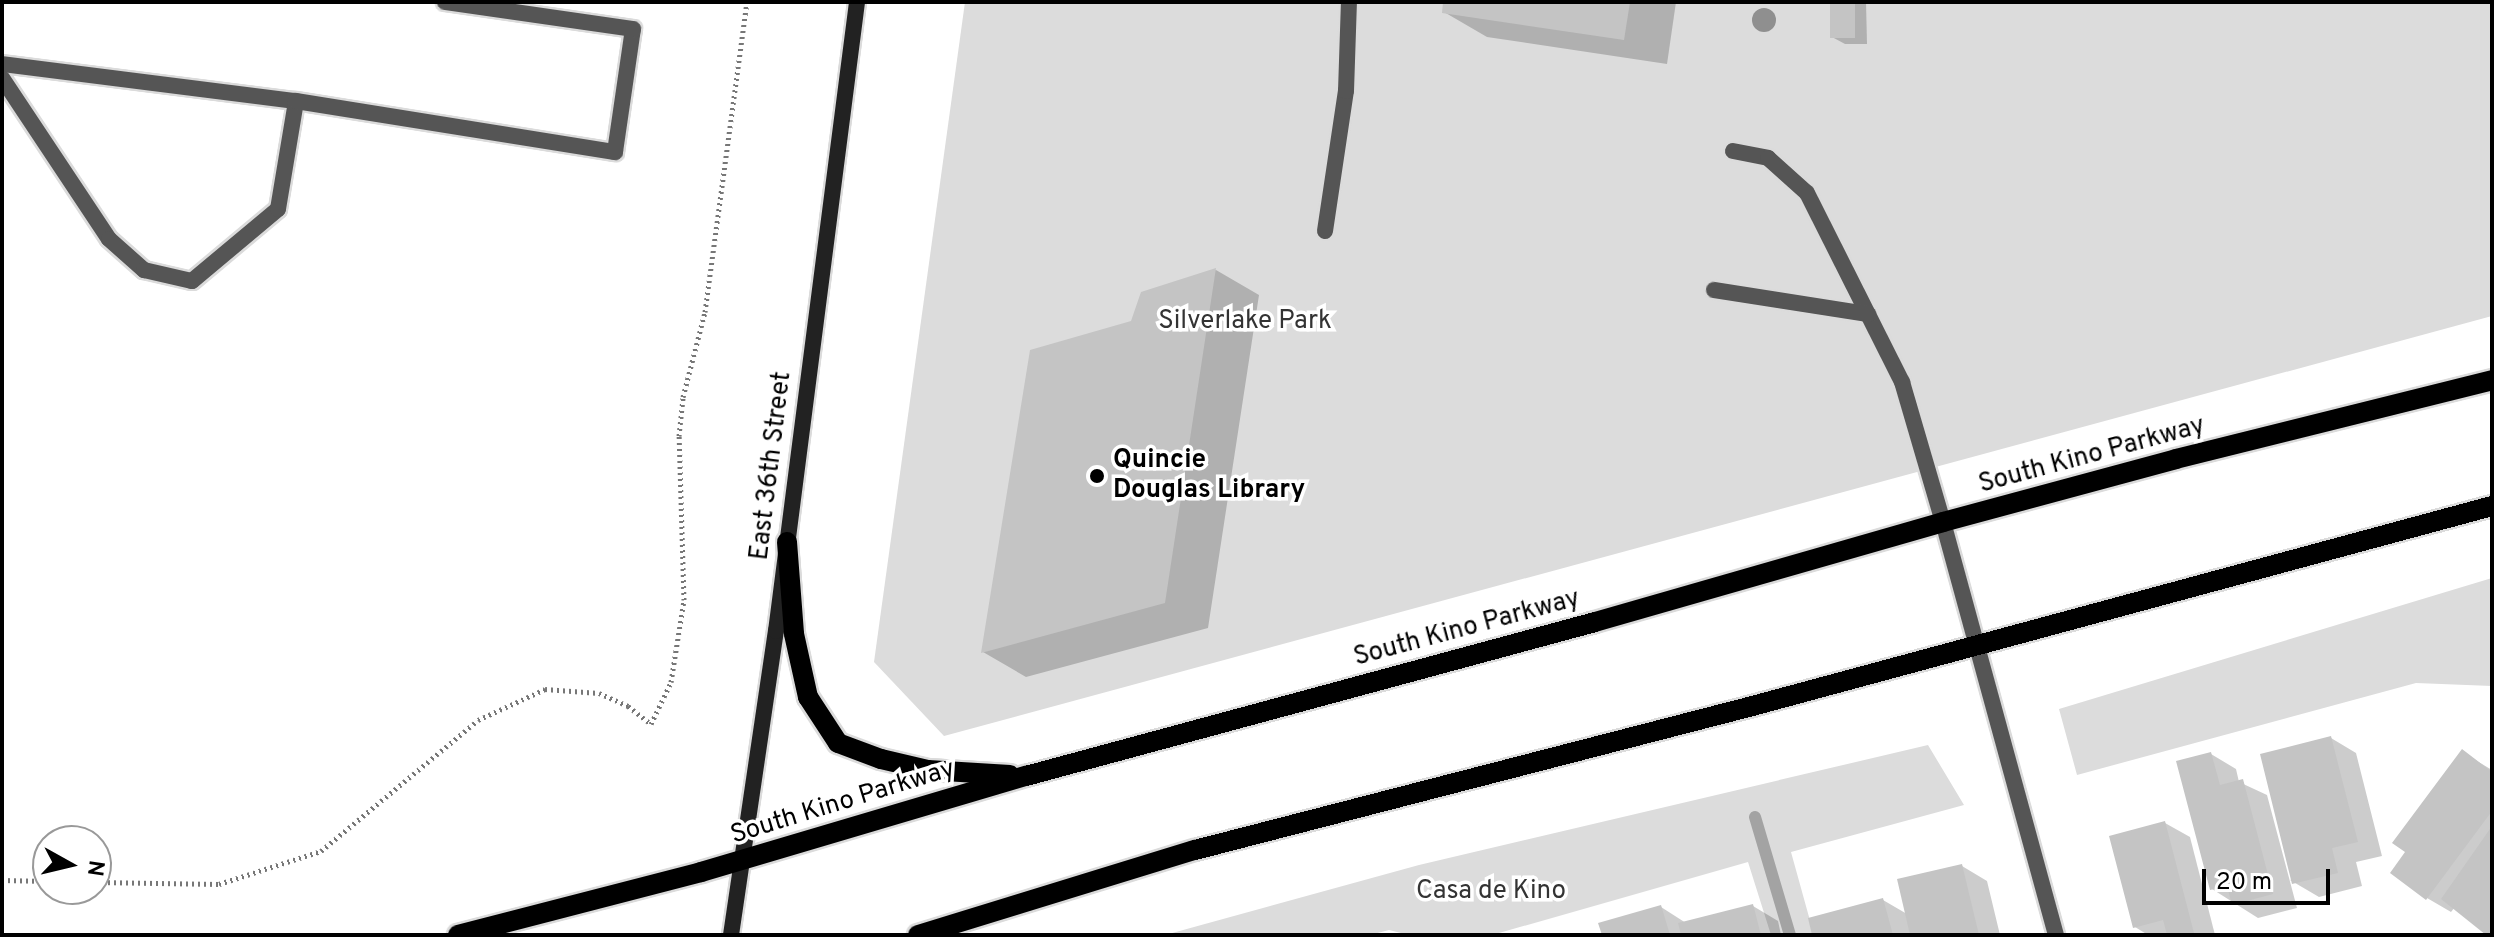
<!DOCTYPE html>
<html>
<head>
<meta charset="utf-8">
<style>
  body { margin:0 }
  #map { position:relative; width:2494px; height:937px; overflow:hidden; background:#fff; font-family:Overpass,sans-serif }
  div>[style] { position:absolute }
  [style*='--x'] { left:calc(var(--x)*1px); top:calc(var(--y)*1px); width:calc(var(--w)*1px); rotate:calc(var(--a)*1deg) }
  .green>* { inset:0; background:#dcdcdc }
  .shadow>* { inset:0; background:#0003 }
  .stream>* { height:12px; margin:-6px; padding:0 6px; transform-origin:6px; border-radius:6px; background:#a3a3a3 }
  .building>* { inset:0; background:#c4c4c4 }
  .path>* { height:5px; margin-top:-2.5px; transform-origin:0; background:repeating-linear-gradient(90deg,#777 0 2px,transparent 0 6px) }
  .roads { filter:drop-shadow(2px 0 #dbdbdb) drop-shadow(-2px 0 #dbdbdb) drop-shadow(0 2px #dbdbdb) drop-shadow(0 -2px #dbdbdb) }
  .service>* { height:16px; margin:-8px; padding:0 8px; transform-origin:8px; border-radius:8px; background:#555 }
  .minor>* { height:16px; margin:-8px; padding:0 8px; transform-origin:8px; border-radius:8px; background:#555 }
  .secondary>* { height:16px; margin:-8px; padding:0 8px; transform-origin:8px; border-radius:8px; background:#222 }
  .primary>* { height:20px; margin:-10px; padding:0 10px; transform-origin:10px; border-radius:10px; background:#000 }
  .trees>* { width:24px; height:24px; margin:-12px; border-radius:50%; background:#8f8f8f }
  .dots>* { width:22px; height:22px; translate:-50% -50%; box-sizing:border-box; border:4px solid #fff; border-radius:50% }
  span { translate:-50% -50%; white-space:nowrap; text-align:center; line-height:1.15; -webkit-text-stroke:7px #fff; paint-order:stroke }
  .park-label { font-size:26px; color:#333 }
  .street-label { font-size:26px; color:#000 }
  .poi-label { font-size:26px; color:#000; font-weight:700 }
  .left { translate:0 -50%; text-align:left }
  .frame { position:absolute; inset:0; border:4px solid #000; pointer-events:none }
  .north { position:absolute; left:32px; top:825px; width:80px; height:80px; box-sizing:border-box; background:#fff; border:2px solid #999; border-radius:50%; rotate:98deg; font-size:22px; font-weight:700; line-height:32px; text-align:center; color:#000 }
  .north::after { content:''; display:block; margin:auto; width:28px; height:36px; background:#000; clip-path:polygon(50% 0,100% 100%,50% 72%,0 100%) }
  .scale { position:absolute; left:2202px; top:869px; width:128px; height:36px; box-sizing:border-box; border:4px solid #000; border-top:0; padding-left:10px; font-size:24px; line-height:28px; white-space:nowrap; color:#000; -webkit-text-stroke:6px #fff; paint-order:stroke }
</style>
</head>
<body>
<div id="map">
  <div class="green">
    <i style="clip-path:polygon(965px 2px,2492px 2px,2492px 316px,944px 736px,874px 662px)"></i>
    <i style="clip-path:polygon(2492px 578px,2492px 686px,2416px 683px,2077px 775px,2059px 709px)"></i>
    <i style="clip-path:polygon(1928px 745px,1964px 805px,1791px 852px,1814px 935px,1771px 935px,1748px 862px,1492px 935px,1409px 935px,1389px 930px,1370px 935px,1165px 935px,1419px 865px)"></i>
  </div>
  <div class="shadow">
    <i style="clip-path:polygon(1445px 2px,1676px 2px,1667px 64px,1487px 37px,1444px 12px)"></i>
    <i style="clip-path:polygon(1832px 2px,1866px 2px,1867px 44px,1845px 44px,1832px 37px)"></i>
    <i style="clip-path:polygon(1216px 270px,1259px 295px,1208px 628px,1026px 677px,983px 652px,1031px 351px,1132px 323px,1142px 294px)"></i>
    <i style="clip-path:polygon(2331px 738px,2356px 753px,2382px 856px,2356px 862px,2362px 886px,2319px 897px,2290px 880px,2293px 879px)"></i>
    <i style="clip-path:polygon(2462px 752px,2492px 770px,2492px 935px,2455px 907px,2451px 912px,2427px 898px,2407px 852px)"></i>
    <i style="clip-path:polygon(2211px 754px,2236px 769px,2239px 782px,2267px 795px,2297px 908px,2258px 918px,2212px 889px)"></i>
    <i style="clip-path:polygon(2165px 823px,2190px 837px,2215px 935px,2148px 935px,2135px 927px)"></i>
    <i style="clip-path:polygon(1962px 866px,1987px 881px,2000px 935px,1814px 935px,1883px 900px,1907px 914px)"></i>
    <i style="clip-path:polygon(1753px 906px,1778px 921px,1781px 935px,1604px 935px,1661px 907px,1686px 923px)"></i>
  </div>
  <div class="stream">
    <i style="--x:1755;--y:817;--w:123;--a:73.5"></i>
  </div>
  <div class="building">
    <i style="clip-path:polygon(1443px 2px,1630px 2px,1624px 40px,1442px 13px)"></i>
    <i style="clip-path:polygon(1830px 2px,1855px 2px,1855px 38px,1830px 38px)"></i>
    <i style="clip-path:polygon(1216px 268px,1165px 603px,981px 653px,1030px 350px,1131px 321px,1141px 292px)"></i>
    <i style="clip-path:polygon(2331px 736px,2358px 842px,2332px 848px,2338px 873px,2292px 884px,2260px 754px)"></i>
    <i style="clip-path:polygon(2462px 749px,2492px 772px,2492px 811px,2426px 900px,2390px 873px,2405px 852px,2392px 843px)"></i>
    <i style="clip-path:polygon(2211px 752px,2220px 785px,2243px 779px,2273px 894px,2232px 905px,2227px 886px,2210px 890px,2176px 761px)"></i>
    <i style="clip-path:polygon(2165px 821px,2194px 933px,2188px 935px,2167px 935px,2163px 920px,2133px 928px,2109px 836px)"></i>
    <i style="clip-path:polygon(2492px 826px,2492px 935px,2486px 935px,2441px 899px)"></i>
    <i style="clip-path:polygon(1962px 864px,1979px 935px,1910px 935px,1897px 879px)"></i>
    <i style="clip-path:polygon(1883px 898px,1893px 935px,1812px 935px,1808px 918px)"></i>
    <i style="clip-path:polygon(1753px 904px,1761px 935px,1681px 935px,1678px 923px)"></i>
    <i style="clip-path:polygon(1661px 905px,1670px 935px,1602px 935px,1598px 923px)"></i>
  </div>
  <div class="path">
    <i style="--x:2;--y:880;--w:46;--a:1.2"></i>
    <i style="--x:96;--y:882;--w:123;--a:0.9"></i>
    <i style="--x:219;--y:884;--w:107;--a:-17.9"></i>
    <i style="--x:321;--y:851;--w:204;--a:-39.8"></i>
    <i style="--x:478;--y:720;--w:74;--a:-24.8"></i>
    <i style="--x:545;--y:689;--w:54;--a:4.2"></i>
    <i style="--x:599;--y:693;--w:32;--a:24"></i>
    <i style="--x:628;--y:706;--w:29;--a:38"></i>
    <i style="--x:651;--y:724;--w:47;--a:-64.5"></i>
    <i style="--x:671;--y:682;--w:83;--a:-81"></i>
    <i style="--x:684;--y:600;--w:164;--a:-91.7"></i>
    <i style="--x:679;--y:436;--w:39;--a:-84"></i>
    <i style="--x:683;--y:397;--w:88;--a:-75.5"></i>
    <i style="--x:705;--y:312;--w:313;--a:-82.3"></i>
  </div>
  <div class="roads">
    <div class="service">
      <i style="--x:2;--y:64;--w:296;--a:7.2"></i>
      <i style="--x:2;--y:78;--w:193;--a:56.4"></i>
      <i style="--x:109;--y:239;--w:47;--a:41.5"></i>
      <i style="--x:144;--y:270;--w:49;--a:12.9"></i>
      <i style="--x:192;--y:281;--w:112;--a:-39.9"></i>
      <i style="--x:278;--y:209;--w:109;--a:-80.5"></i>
      <i style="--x:296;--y:101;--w:323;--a:9.1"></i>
      <i style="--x:615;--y:152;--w:124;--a:-81.7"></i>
      <i style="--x:633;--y:29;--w:190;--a:-171.8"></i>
      <i style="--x:1733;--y:151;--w:36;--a:11"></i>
      <i style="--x:1768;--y:158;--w:52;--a:41.9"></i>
      <i style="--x:1807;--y:193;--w:212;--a:63.3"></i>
      <i style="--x:1902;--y:382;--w:146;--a:73.7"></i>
      <i style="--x:1325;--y:231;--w:142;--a:-81.5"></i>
      <i style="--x:1346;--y:91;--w:89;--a:-88.1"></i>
      <i style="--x:1714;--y:290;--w:156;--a:8.9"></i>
    </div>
    <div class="minor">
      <i style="--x:1943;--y:522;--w:428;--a:74.7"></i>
    </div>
    <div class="secondary">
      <i style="--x:731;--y:935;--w:307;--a:-81.6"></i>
      <i style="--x:776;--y:631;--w:634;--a:-82.66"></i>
    </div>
    <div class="primary">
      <i style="--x:787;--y:542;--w:92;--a:85.6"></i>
      <i style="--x:794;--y:634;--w:65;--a:77.5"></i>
      <i style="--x:808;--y:697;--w:55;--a:56.9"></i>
      <i style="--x:838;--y:743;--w:46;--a:20.4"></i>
      <i style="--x:881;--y:759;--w:48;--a:13.2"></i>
      <i style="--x:928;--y:770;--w:82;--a:3.5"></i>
      <i style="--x:458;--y:935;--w:251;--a:-14.5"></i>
      <i style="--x:701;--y:872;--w:339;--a:-16.5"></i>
      <i style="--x:1026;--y:776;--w:589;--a:-15.14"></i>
      <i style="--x:1595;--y:622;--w:362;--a:-16"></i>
      <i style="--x:1943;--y:522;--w:241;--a:-15.1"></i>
      <i style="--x:2176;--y:459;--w:326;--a:-14"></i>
      <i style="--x:918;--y:935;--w:290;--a:-17.1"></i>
      <i style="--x:1195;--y:850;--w:568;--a:-14.48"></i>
      <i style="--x:1745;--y:708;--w:774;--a:-15.13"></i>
    </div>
  </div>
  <div class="trees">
    <i style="left:1764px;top:20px"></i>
  </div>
  <div class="dots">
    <i style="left:1097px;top:476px;background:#000"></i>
  </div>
  <div class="park-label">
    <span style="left:1245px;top:322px">Silverlake Park</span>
    <span style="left:1491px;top:892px">Casa de Kino</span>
  </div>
  <div class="street-label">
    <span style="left:2092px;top:456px;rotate:-15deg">South Kino Parkway</span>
    <span style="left:772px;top:466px;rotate:-83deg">East 36th Street</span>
    <span style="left:1467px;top:629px;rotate:-15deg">South Kino Parkway</span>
    <span style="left:843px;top:803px;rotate:-17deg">South Kino Parkway</span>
  </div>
  <div class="poi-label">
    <span class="left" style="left:1113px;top:476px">Quincie<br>Douglas Library</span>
  </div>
  <div class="frame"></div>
  <div class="north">N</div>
  <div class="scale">20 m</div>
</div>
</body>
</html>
